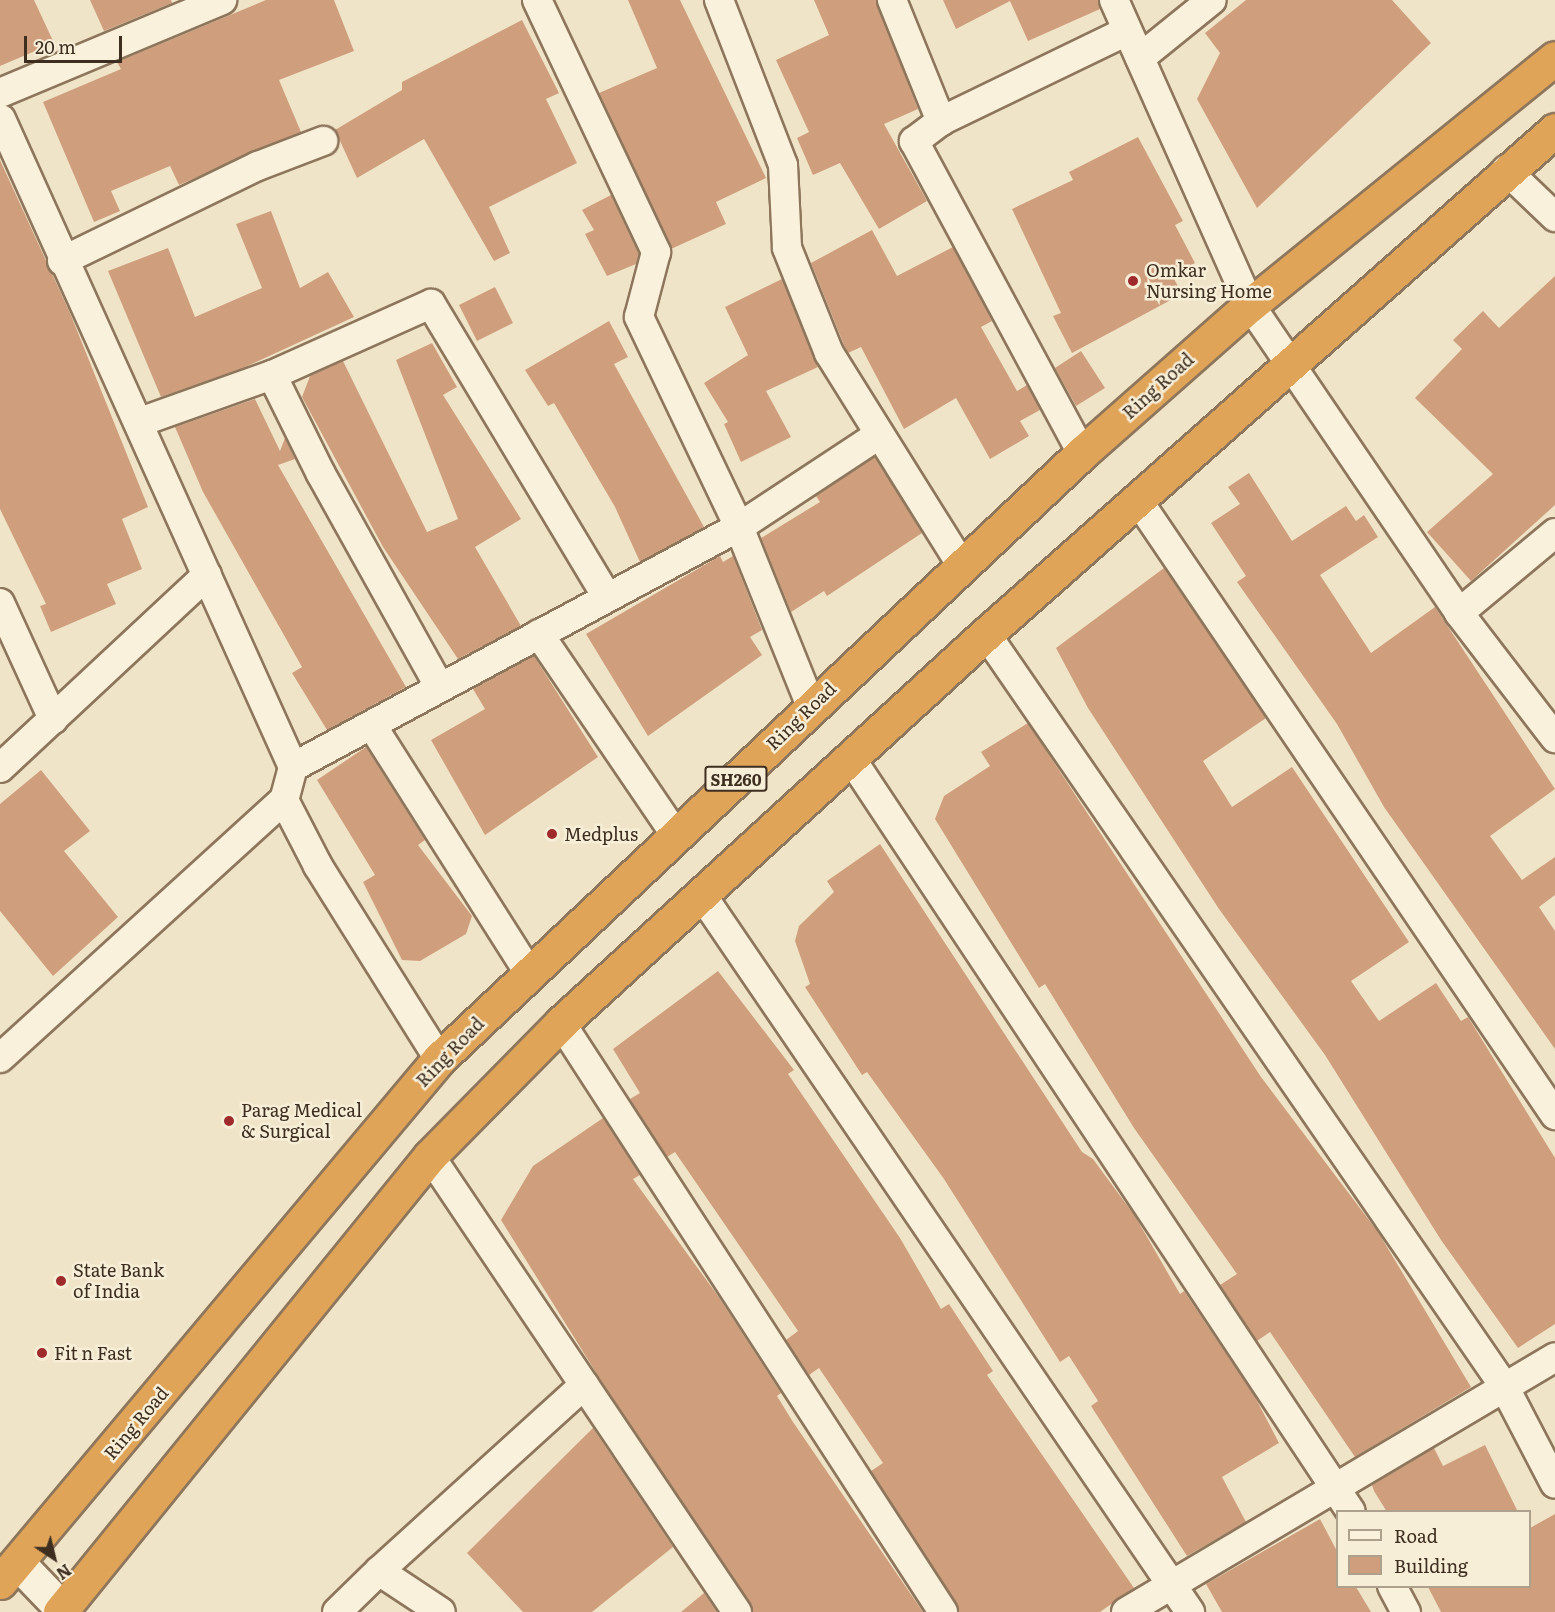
<!DOCTYPE html>
<html>
<head>
<meta charset="utf-8">
<style>
  body { margin:0 }
  #map { position:relative; width:1555px; height:1612px; overflow:hidden; background:#f0e4c8; font-family:Literata,serif }
  div>[style] { position:absolute }
  [style*='--x'] { left:calc(var(--x)*1px); top:calc(var(--y)*1px); width:calc(var(--w)*1px); rotate:calc(var(--a)*1deg) }
  .building>* { inset:0; background:#cf9f7d }
  .roads { filter:drop-shadow(2px 0 #8d765c) drop-shadow(-2px 0 #8d765c) drop-shadow(0 2px #8d765c) drop-shadow(0 -2px #8d765c) }
  .street>* { height:28px; margin:-14px; padding:0 14px; transform-origin:14px; border-radius:14px; background:#faf1dc }
  .secondary>* { height:33px; margin:-16.5px; padding:0 16.5px; transform-origin:16.5px; border-radius:16.5px; background:#faf1dc }
  .highway>* { height:33px; margin:-16.5px; padding:0 16.5px; transform-origin:16.5px; border-radius:16.5px; background:#e0a458 }
  .dots>* { width:16px; height:16px; translate:-50% -50%; box-sizing:border-box; border:3px solid #f7eed8; border-radius:50% }
  span { translate:-50% -50%; white-space:nowrap; text-align:center; line-height:1.15; -webkit-text-stroke:5px #f7eed8; paint-order:stroke }
  .shield-label span { padding:2px 4px; background:#f7eed8; border:2px solid; border-radius:4px; -webkit-text-stroke-width:0 }
  .shield-label { font-size:16px; color:#3d2e20; font-weight:700 }
  .poi-label { font-size:18px; color:#3d2e20 }
  .left { translate:0 -50%; text-align:left }
  .street-label { font-size:18px; color:#3d2e20 }
  .legend { position:absolute; left:1336px; top:1510px; width:195px; height:78px; box-sizing:border-box; background:#f7eed8; border:2px solid #ada18e; margin:0; padding:8px 10px; list-style:none; font-size:18px; color:#3d2e20 }
  .legend li { display:flex; align-items:center; gap:12px; height:30px }
  .legend b { width:30px; border:2px solid #ada18e }
  .north { position:absolute; left:24px; top:1528px; width:60px; height:60px; -webkit-text-stroke:4px #f7eed8; paint-order:stroke; rotate:145deg; font-size:16px; font-weight:700; line-height:24px; text-align:center; color:#3d2e20 }
  .north::after { content:''; display:block; margin:auto; width:21px; height:27px; background:#3d2e20; clip-path:polygon(50% 0,100% 100%,50% 72%,0 100%) }
  .scale { position:absolute; left:24px; top:36px; width:98px; height:27px; box-sizing:border-box; border:3px solid #3d2e20; border-top:0; padding-left:8px; font-size:18px; line-height:21px; white-space:nowrap; color:#3d2e20; -webkit-text-stroke:4px #f7eed8; paint-order:stroke }
</style>
</head>
<body>
<div id="map">
  <div class="building">
    <i style="clip-path:polygon(0 0,34px 0,54px 43px,0 66px)"></i>
    <i style="clip-path:polygon(90px 0,171px 0,172px 3px,104px 31px)"></i>
    <i style="clip-path:polygon(266px 0,334px 0,354px 51px,279px 80px,301px 132px,179px 185px,170px 166px,111px 191px,120px 211px,94px 222px,43px 102px,121px 69px,117px 62px)"></i>
    <i style="clip-path:polygon(628px 0,680px 0,766px 178px,716px 202px,726px 224px,671px 249px,599px 93px,657px 68px)"></i>
    <i style="clip-path:polygon(814px 0,876px 0,918px 109px,884px 124px,927px 201px,879px 229px,840px 163px,813px 175px,797px 138px,809px 132px,776px 60px,829px 35px)"></i>
    <i style="clip-path:polygon(943px 0,1098px 0,1100px 9px,1028px 41px,1010px 1px,956px 29px)"></i>
    <i style="clip-path:polygon(1246px 0,1392px 0,1431px 43px,1257px 208px,1197px 99px,1220px 53px,1205px 33px)"></i>
    <i style="clip-path:polygon(522px 20px,559px 93px,546px 99px,577px 163px,489px 207px,510px 253px,494px 261px,424px 139px,357px 178px,335px 130px,402px 90px,402px 82px)"></i>
    <i style="clip-path:polygon(1138px 137px,1183px 221px,1175px 225px,1195px 263px,1172px 275px,1182px 294px,1072px 353px,1053px 316px,1061px 313px,1012px 209px,1073px 180px,1069px 172px)"></i>
    <i style="clip-path:polygon(0 160px,70px 313px,148px 507px,122px 519px,142px 569px,107px 584px,116px 604px,51px 632px,40px 606px,46px 604px,0 509px)"></i>
    <i style="clip-path:polygon(611px 195px,639px 254px,636px 264px,607px 276px,585px 234px,594px 230px,582px 210px)"></i>
    <i style="clip-path:polygon(271px 211px,300px 288px,328px 272px,354px 317px,241px 369px,161px 397px,108px 271px,168px 248px,195px 317px,262px 288px,236px 224px)"></i>
    <i style="clip-path:polygon(872px 230px,897px 276px,953px 247px,992px 321px,981px 327px,1017px 391px,1027px 385px,1040px 410px,1020px 421px,1029px 436px,990px 459px,956px 398px,904px 429px,861px 347px,848px 353px,844px 345px,811px 263px)"></i>
    <i style="clip-path:polygon(1555px 276px,1555px 505px,1471px 581px,1427px 532px,1493px 474px,1415px 398px,1462px 349px,1453px 340px,1483px 311px,1499px 328px)"></i>
    <i style="clip-path:polygon(782px 279px,818px 367px,766px 391px,791px 437px,741px 462px,724px 424px,728px 422px,704px 383px,748px 355px,725px 307px)"></i>
    <i style="clip-path:polygon(495px 287px,513px 323px,477px 341px,459px 305px)"></i>
    <i style="clip-path:polygon(609px 321px,628px 357px,614px 364px,704px 527px,640px 562px,615px 507px,554px 403px,548px 406px,525px 370px)"></i>
    <i style="clip-path:polygon(432px 343px,457px 387px,443px 395px,521px 519px,475px 547px,521px 626px,458px 659px,383px 547px,302px 397px,310px 376px,343px 361px,427px 532px,458px 519px,396px 360px)"></i>
    <i style="clip-path:polygon(1081px 351px,1105px 388px,1076px 406px,1055px 368px)"></i>
    <i style="clip-path:polygon(255px 399px,280px 451px,285px 438px,295px 459px,278px 465px,406px 687px,327px 730px,292px 673px,302px 667px,203px 492px,175px 427px)"></i>
    <i style="clip-path:polygon(875px 457px,922px 533px,827px 596px,824px 591px,791px 612px,761px 538px,820px 502px,816px 496px)"></i>
    <i style="clip-path:polygon(1249px 473px,1292px 541px,1346px 506px,1356px 521px,1364px 515px,1378px 537px,1320px 575px,1371px 653px,1435px 607px,1555px 789px,1490px 836px,1522px 880px,1555px 857px,1555px 895px,1539px 907px,1555px 931px,1555px 1049px,1384px 807px,1337px 724px,1237px 582px,1246px 576px,1211px 523px,1240px 504px,1228px 487px)"></i>
    <i style="clip-path:polygon(720px 556px,723px 562px,733px 556px,762px 630px,750px 637px,762px 655px,648px 736px,586px 634px)"></i>
    <i style="clip-path:polygon(1164px 568px,1266px 718px,1203px 761px,1232px 807px,1292px 767px,1409px 942px,1351px 981px,1379px 1021px,1436px 983px,1461px 1021px,1468px 1017px,1555px 1158px,1555px 1324px,1518px 1348px,1441px 1240px,1325px 1055px,1219px 909px,1088px 708px,1056px 648px)"></i>
    <i style="clip-path:polygon(534px 656px,598px 757px,485px 835px,431px 740px,485px 709px,473px 689px)"></i>
    <i style="clip-path:polygon(1028px 723px,1261px 1077px,1378px 1232px,1471px 1387px,1355px 1457px,1270px 1332px,1257px 1341px,1220px 1285px,1237px 1274px,1134px 1128px,1045px 984px,1039px 988px,935px 819px,944px 796px,990px 766px,981px 752px)"></i>
    <i style="clip-path:polygon(366px 747px,425px 840px,418px 845px,472px 916px,466px 934px,420px 961px,402px 960px,363px 882px,375px 875px,317px 780px)"></i>
    <i style="clip-path:polygon(41px 770px,90px 831px,64px 851px,118px 917px,53px 976px,0 911px,0 804px)"></i>
    <i style="clip-path:polygon(880px 844px,1082px 1152px,1093px 1159px,1135px 1216px,1180px 1294px,1184px 1291px,1254px 1395px,1279px 1443px,1222px 1477px,1246px 1522px,1187px 1556px,1091px 1406px,1098px 1401px,1069px 1356px,1060px 1362px,944px 1179px,867px 1072px,862px 1075px,805px 987px,810px 984px,795px 941px,799px 926px,834px 892px,827px 881px)"></i>
    <i style="clip-path:polygon(718px 971px,794px 1070px,788px 1074px,900px 1238px,941px 1309px,949px 1304px,993px 1371px,987px 1375px,1134px 1588px,1100px 1612px,959px 1612px,871px 1471px,883px 1463px,819px 1368px,809px 1375px,786px 1340px,798px 1331px,675px 1152px,667px 1157px,630px 1099px,640px 1093px,613px 1049px)"></i>
    <i style="clip-path:polygon(603px 1118px,640px 1175px,633px 1179px,718px 1296px,781px 1393px,777px 1396px,793px 1422px,923px 1612px,753px 1612px,600px 1379px,501px 1220px,533px 1166px)"></i>
    <i style="clip-path:polygon(593px 1428px,673px 1547px,592px 1612px,523px 1612px,467px 1553px)"></i>
    <i style="clip-path:polygon(1485px 1445px,1518px 1512px,1387px 1512px,1374px 1491px,1372px 1485px,1434px 1448px,1443px 1466px)"></i>
    <i style="clip-path:polygon(1555px 1514px,1555px 1612px,1441px 1612px,1428px 1587px,1530px 1587px,1530px 1528px)"></i>
    <i style="clip-path:polygon(1320px 1519px,1338px 1553px,1338px 1587px,1356px 1587px,1371px 1612px,1222px 1612px,1206px 1584px)"></i>
    <i style="clip-path:polygon(704px 1593px,717px 1612px,681px 1612px)"></i>
  </div>
  <div class="roads">
    <div class="street">
      <i style="--x:537;--y:0;--w:279;--a:64.7"></i>
      <i style="--x:656;--y:252;--w:67;--a:104.7"></i>
      <i style="--x:639;--y:317;--w:233;--a:64.5"></i>
      <i style="--x:739;--y:527;--w:193;--a:68.1"></i>
      <i style="--x:719;--y:0;--w:177;--a:68.8"></i>
      <i style="--x:783;--y:165;--w:83;--a:87.2"></i>
      <i style="--x:787;--y:248;--w:113;--a:68.2"></i>
      <i style="--x:829;--y:353;--w:249;--a:58"></i>
      <i style="--x:892;--y:0;--w:131;--a:68"></i>
      <i style="--x:941;--y:121;--w:207;--a:-25.8"></i>
      <i style="--x:1114;--y:0;--w:334;--a:66"></i>
      <i style="--x:1250;--y:305;--w:372;--a:55.8"></i>
      <i style="--x:1459;--y:613;--w:158;--a:52.5"></i>
      <i style="--x:1140;--y:58;--w:92;--a:-38.9"></i>
      <i style="--x:0;--y:93;--w:241;--a:-22.7"></i>
      <i style="--x:1;--y:119;--w:711;--a:65.74"></i>
      <i style="--x:293;--y:767;--w:34;--a:105"></i>
      <i style="--x:284;--y:800;--w:74;--a:62.7"></i>
      <i style="--x:318;--y:866;--w:228;--a:57.9"></i>
      <i style="--x:941;--y:121;--w:34;--a:143"></i>
      <i style="--x:914;--y:141;--w:354;--a:61.7"></i>
      <i style="--x:1506;--y:170;--w:68;--a:43.8"></i>
      <i style="--x:62;--y:261;--w:218;--a:-25.9"></i>
      <i style="--x:258;--y:166;--w:70;--a:-21"></i>
      <i style="--x:272;--y:375;--w:110;--a:63.7"></i>
      <i style="--x:321;--y:474;--w:243;--a:60.9"></i>
      <i style="--x:140;--y:422;--w:140;--a:-19.6"></i>
      <i style="--x:272;--y:375;--w:174;--a:-24.1"></i>
      <i style="--x:431;--y:304;--w:340;--a:59"></i>
      <i style="--x:1139;--y:502;--w:741;--a:55.84"></i>
      <i style="--x:0;--y:603;--w:128;--a:65.4"></i>
      <i style="--x:1459;--y:613;--w:125;--a:-39.8"></i>
      <i style="--x:539;--y:634;--w:245;--a:55.8"></i>
      <i style="--x:986;--y:634;--w:913;--a:55.44"></i>
      <i style="--x:1504;--y:1386;--w:110;--a:62.5"></i>
      <i style="--x:373;--y:727;--w:293;--a:57.6"></i>
      <i style="--x:852;--y:760;--w:902;--a:56.43"></i>
      <i style="--x:293;--y:767;--w:506;--a:-28.29"></i>
      <i style="--x:739;--y:527;--w:165;--a:-33.4"></i>
      <i style="--x:0;--y:768;--w:283;--a:-43"></i>
      <i style="--x:701;--y:894;--w:869;--a:55.74"></i>
      <i style="--x:561;--y:1023;--w:702;--a:57.03"></i>
      <i style="--x:0;--y:1058;--w:384;--a:-42.3"></i>
      <i style="--x:430;--y:1156;--w:550;--a:56.05"></i>
      <i style="--x:379;--y:1571;--w:277;--a:-42.2"></i>
      <i style="--x:1392;--y:1586;--w:30;--a:62"></i>
      <i style="--x:337;--y:1612;--w:59;--a:-44.3"></i>
      <i style="--x:379;--y:1571;--w:74;--a:33.5"></i>
      <i style="--x:1126;--y:1612;--w:499;--a:-30.7"></i>
    </div>
    <div class="secondary">
      <i style="--x:19;--y:1564;--w:66;--a:46.2"></i>
    </div>
    <div class="highway">
      <i style="--x:0;--y:1582;--w:683;--a:-49.99"></i>
      <i style="--x:439;--y:1059;--w:884;--a:-43.3"></i>
      <i style="--x:1082;--y:453;--w:224;--a:-41.4"></i>
      <i style="--x:1250;--y:305;--w:392;--a:-39"></i>
      <i style="--x:60;--y:1612;--w:587;--a:-50.94"></i>
      <i style="--x:430;--y:1156;--w:187;--a:-45.4"></i>
      <i style="--x:561;--y:1023;--w:576;--a:-42.47"></i>
      <i style="--x:986;--y:634;--w:760;--a:-41.53"></i>
    </div>
  </div>
  <div class="dots">
    <i style="left:1133px;top:281px;background:#9e2a2b"></i>
    <i style="left:552px;top:834px;background:#9e2a2b"></i>
    <i style="left:229px;top:1121px;background:#9e2a2b"></i>
    <i style="left:61px;top:1281px;background:#9e2a2b"></i>
    <i style="left:42px;top:1353px;background:#9e2a2b"></i>
  </div>
  <div class="shield-label">
    <span style="left:736px;top:779px">SH260</span>
  </div>
  <div class="poi-label">
    <span class="left" style="left:1146px;top:281px">Omkar<br>Nursing Home</span>
    <span class="left" style="left:564px;top:834px">Medplus</span>
    <span class="left" style="left:241px;top:1121px">Parag Medical<br>&amp; Surgical</span>
    <span class="left" style="left:73px;top:1281px">State Bank<br>of India</span>
    <span class="left" style="left:54px;top:1353px">Fit n Fast</span>
  </div>
  <div class="street-label">
    <span style="left:1158px;top:386px;rotate:-42deg">Ring Road</span>
    <span style="left:801px;top:716px;rotate:-44deg">Ring Road</span>
    <span style="left:450px;top:1052px;rotate:-46deg">Ring Road</span>
    <span style="left:136px;top:1423px;rotate:-50deg">Ring Road</span>
  </div>
  <ul class="legend">
  <li><b style="height:8px;background:#faf1dc"></b>Road</li>
  <li><b style="height:16px;background:#cf9f7d"></b>Building</li>
  </ul>
  <div class="north">N</div>
  <div class="scale">20 m</div>
</div>
</body>
</html>
